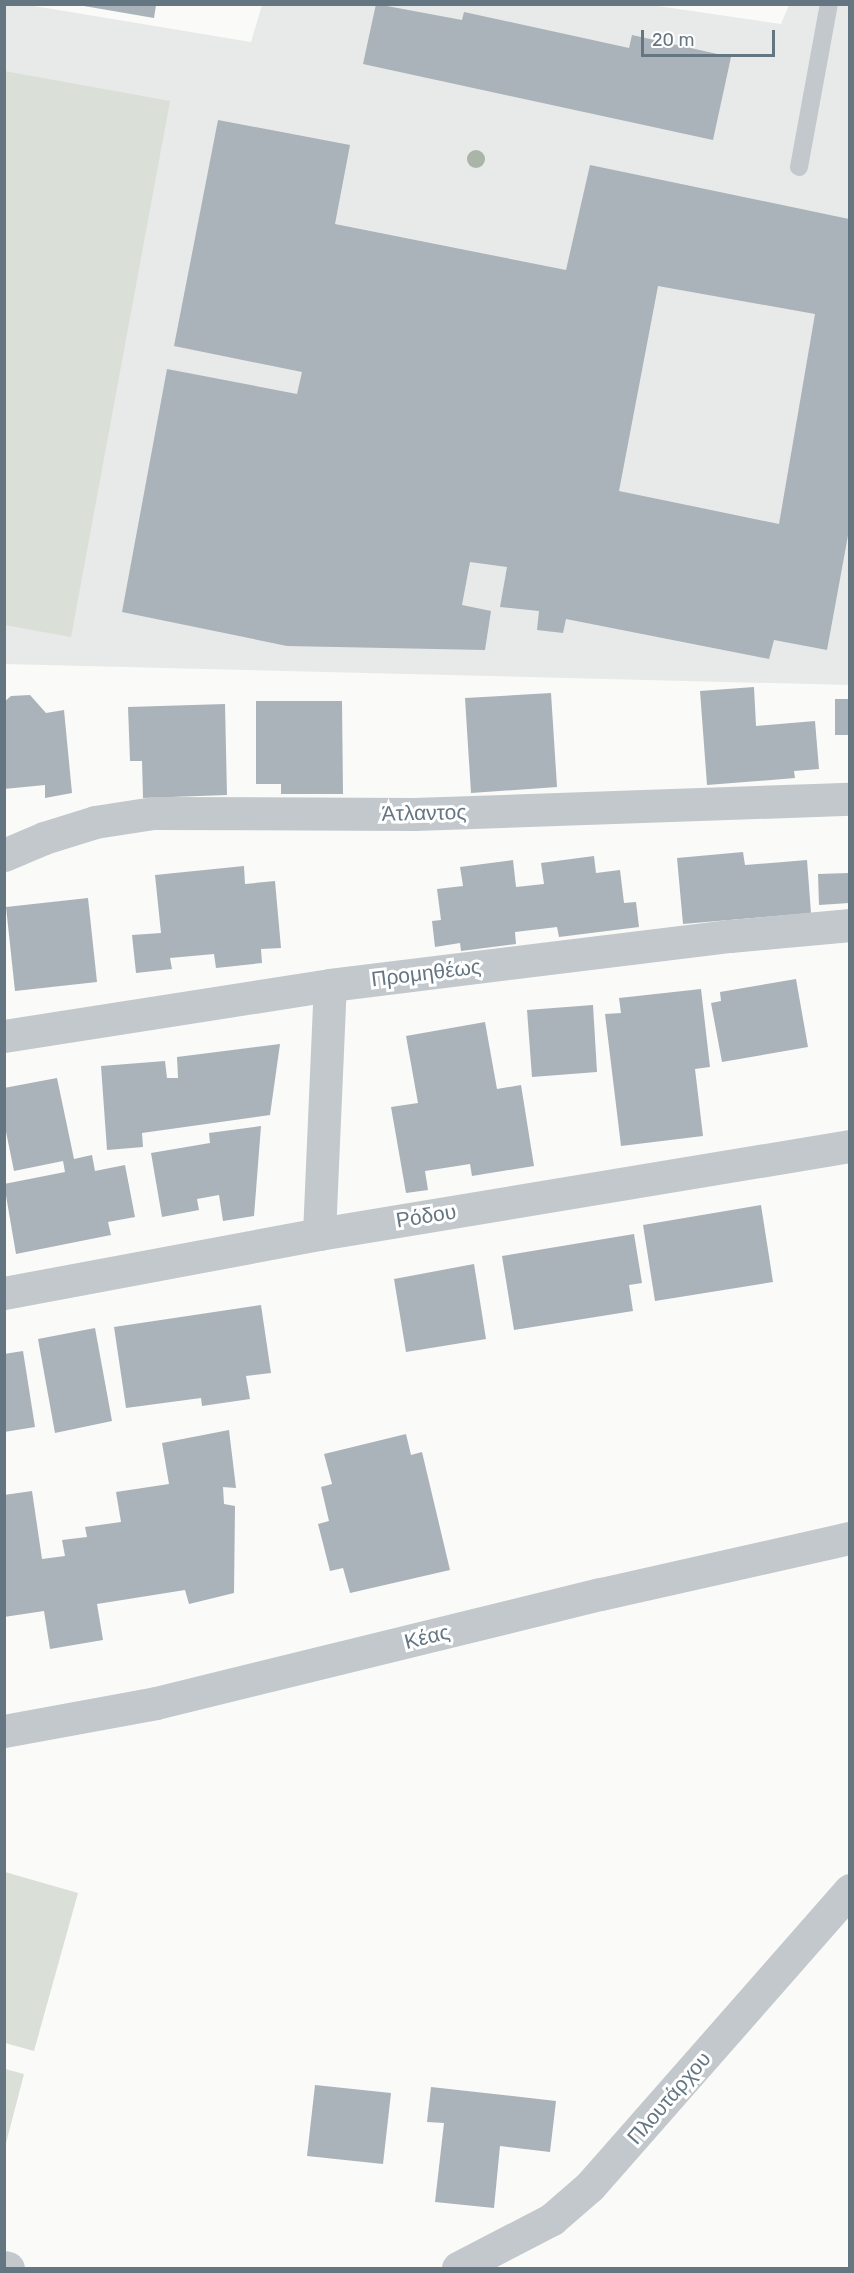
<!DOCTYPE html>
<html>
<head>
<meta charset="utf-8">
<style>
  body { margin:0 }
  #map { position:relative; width:854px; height:2273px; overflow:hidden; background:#fafaf8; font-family:Rubik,sans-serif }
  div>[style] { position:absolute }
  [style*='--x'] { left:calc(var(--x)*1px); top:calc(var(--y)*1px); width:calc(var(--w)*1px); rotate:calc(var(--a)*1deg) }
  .built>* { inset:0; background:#e8e9e9 }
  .green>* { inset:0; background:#dadfd7 }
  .building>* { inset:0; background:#aab3b9 }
  .lane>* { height:18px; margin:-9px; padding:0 9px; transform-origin:9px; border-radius:9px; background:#c3c8cc }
  .street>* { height:33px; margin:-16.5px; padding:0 16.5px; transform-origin:16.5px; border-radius:16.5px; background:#c3c8cc }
  .trees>* { width:18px; height:18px; margin:-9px; border-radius:50%; background:#aab4a7 }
  span { translate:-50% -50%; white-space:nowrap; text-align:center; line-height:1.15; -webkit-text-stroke:6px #fff; paint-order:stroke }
  .street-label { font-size:21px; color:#657683 }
  .frame { position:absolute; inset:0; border:6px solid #657683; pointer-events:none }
  .scale { position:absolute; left:641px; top:30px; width:134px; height:27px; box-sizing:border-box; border:3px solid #657683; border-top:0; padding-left:8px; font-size:18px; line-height:21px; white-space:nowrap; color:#657683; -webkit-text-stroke:4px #fff; paint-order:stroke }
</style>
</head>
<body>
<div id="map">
  <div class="built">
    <i style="clip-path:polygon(4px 5px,28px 5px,251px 42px,262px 5px,651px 5px,781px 24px,789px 5px,849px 5px,849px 685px,5px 664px)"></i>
  </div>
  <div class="green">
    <i style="clip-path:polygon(4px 71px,170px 101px,71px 637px,5px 625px)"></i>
    <i style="clip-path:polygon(5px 1872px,78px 1893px,34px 2051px,5px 2043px)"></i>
    <i style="clip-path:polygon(5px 2069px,24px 2074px,5px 2147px,4px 2069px)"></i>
  </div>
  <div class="building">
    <i style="clip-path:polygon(376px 4px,462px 20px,464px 12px,629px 48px,632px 35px,731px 57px,713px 140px,363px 64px)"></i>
    <i style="clip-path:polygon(78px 5px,156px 5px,154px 18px)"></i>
    <i style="clip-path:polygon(evenodd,218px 120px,350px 145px,335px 224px,566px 270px,590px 165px,849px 219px,849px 530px,827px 650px,774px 640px,769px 659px,566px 619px,563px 633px,537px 630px,539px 611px,500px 607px,507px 567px,470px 562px,462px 605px,491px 611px,485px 650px,287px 646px,122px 612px,167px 369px,297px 394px,302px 372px,174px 346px,218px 120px,658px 286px,815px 314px,779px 524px,619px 491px,658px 286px)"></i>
    <i style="clip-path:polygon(754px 687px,756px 726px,815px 721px,819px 769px,794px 771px,795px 778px,707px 785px,700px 691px)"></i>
    <i style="clip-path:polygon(551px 693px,557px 787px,471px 793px,465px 698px)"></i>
    <i style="clip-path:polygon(30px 695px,46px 713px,64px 710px,72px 793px,45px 798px,45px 785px,4px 789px,4px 702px,11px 696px)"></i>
    <i style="clip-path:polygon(835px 699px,849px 699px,849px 735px,835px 735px)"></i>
    <i style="clip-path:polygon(256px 701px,342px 701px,343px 794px,281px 794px,281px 784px,256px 784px)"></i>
    <i style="clip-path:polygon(225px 704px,227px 795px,143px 798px,142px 761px,130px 761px,128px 707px)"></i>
    <i style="clip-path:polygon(743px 852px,745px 865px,807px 860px,811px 913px,683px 924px,677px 858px)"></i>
    <i style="clip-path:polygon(594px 856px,596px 873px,620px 870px,624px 903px,636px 902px,639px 927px,559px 937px,557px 927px,515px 932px,516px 944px,461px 951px,460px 943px,435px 947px,432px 921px,441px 920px,437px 889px,463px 886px,460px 867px,513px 860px,516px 887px,544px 884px,541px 863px)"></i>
    <i style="clip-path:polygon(244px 866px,245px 884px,275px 881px,281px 948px,261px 949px,262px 963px,216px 968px,214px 954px,170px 958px,172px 969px,136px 973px,132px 935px,161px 933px,155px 875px)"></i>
    <i style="clip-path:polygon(849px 873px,849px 903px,819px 905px,818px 874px)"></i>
    <i style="clip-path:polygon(88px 898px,97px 982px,15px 991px,6px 907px)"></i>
    <i style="clip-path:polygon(796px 979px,808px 1047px,722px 1062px,711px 1003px,721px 1001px,720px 992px)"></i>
    <i style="clip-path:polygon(701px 989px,710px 1067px,695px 1069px,703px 1136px,621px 1146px,605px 1014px,621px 1013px,619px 998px)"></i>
    <i style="clip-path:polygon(593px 1005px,597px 1072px,532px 1077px,527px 1010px)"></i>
    <i style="clip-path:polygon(485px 1022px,497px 1089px,521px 1085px,534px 1166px,472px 1176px,470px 1164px,425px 1171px,428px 1190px,406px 1193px,391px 1107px,418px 1103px,406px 1036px)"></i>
    <i style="clip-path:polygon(280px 1044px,270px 1115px,142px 1133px,143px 1147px,107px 1150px,101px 1066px,165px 1061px,167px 1078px,178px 1078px,177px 1057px)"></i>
    <i style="clip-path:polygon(57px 1078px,74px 1159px,92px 1155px,95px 1171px,125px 1165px,135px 1217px,108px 1222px,111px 1235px,16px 1254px,4px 1184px,65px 1172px,63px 1161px,14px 1171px,4px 1122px,4px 1088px)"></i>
    <i style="clip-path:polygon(261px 1126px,254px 1216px,223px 1221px,219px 1195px,197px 1199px,199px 1210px,162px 1217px,151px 1153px,210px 1143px,209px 1133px)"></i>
    <i style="clip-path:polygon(761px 1205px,773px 1282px,655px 1301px,643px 1225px)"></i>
    <i style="clip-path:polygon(634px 1234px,642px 1283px,629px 1285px,633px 1311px,514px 1330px,502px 1256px)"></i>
    <i style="clip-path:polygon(474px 1264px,486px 1339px,406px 1352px,394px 1279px)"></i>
    <i style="clip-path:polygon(261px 1305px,271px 1373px,246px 1376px,250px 1399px,202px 1406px,201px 1398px,126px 1408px,114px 1327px)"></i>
    <i style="clip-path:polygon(95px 1328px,112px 1421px,55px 1433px,38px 1339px)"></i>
    <i style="clip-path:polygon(23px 1351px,35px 1427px,4px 1432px,4px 1354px)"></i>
    <i style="clip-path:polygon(229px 1430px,236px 1488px,223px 1487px,224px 1504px,235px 1506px,234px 1593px,189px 1604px,185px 1590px,97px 1604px,103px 1640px,50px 1649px,44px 1611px,4px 1617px,4px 1495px,32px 1491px,42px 1559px,65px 1556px,62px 1540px,87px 1537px,85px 1527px,121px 1522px,116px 1492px,169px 1484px,162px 1443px)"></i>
    <i style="clip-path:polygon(406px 1434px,411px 1455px,422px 1452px,450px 1570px,350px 1593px,343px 1568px,330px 1571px,318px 1524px,329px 1521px,321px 1487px,332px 1484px,324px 1454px)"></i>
    <i style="clip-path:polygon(315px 2085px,391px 2093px,383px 2164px,307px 2156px)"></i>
    <i style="clip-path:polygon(431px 2087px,556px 2101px,550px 2152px,500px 2146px,494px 2208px,435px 2202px,444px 2123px,427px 2122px)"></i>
  </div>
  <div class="lane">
    <i style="--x:799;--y:167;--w:166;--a:-79.6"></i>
  </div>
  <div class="street">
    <i style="--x:4;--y:855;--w:43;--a:-23"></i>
    <i style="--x:44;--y:838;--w:53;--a:-17.4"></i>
    <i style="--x:95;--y:822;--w:59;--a:-8.8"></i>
    <i style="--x:153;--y:813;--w:261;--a:0.2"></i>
    <i style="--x:414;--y:814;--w:436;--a:-2"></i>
    <i style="--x:4;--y:1036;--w:330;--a:-8.9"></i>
    <i style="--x:330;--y:985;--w:403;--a:-7"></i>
    <i style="--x:730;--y:936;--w:121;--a:-5.2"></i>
    <i style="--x:319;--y:1234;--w:249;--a:-87.5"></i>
    <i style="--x:4;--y:1293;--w:320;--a:-10.6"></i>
    <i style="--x:319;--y:1234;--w:538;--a:-9.41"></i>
    <i style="--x:4;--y:1731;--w:155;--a:-10.4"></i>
    <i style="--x:156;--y:1703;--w:458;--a:-13.8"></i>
    <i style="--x:601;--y:1594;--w:255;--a:-12.7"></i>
    <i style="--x:4;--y:2267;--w:4;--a:14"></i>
    <i style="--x:458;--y:2268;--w:106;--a:-27.5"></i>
    <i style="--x:552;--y:2219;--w:50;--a:-41"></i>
    <i style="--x:590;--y:2186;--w:394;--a:-48.7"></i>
  </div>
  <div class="trees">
    <i style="left:476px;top:159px"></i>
  </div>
  <div class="street-label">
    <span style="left:424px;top:813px;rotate:-1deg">Άτλαντος</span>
    <span style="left:426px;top:973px;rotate:-7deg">Προμηθέως</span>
    <span style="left:426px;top:1216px;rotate:-9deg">Ρόδου</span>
    <span style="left:427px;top:1637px;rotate:-14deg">Κέας</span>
    <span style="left:669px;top:2098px;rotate:-49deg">Πλουτάρχου</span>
  </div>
  <div class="frame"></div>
  <div class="scale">20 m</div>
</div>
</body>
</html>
